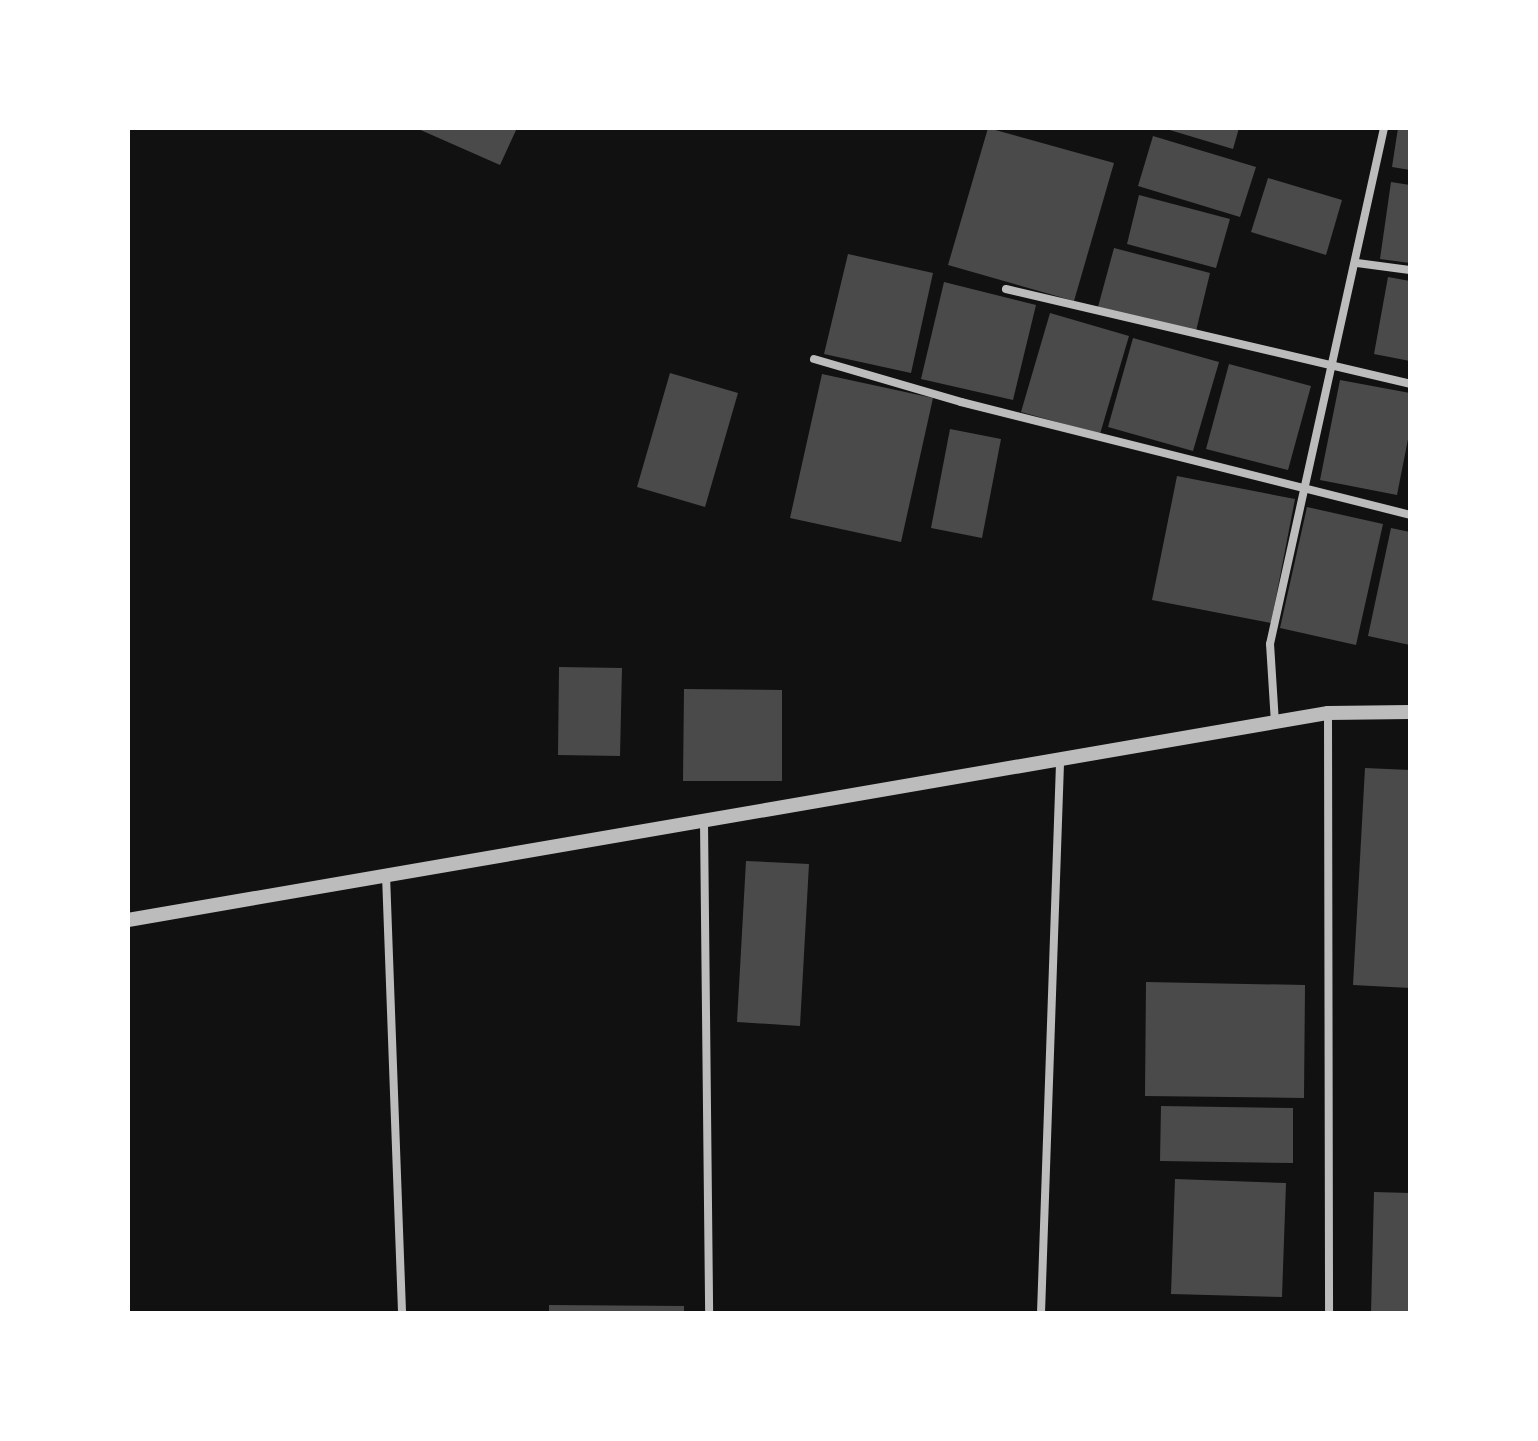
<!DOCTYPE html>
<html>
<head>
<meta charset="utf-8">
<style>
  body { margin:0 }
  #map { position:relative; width:1538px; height:1441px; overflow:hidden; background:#111; font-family:Karla,sans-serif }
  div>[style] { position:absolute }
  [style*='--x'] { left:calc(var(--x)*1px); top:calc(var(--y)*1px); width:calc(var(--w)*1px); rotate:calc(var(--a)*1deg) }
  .building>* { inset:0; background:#4a4a4a }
  .minor>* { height:8px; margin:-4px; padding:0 4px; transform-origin:4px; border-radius:4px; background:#bcbcbc }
  .tertiary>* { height:14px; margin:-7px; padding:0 7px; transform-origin:7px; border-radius:7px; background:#bcbcbc }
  span { translate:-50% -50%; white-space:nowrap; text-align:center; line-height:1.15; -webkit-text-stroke:8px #fff; paint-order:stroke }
  .frame { position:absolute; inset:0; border:130px solid #fff; pointer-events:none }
</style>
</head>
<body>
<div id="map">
  <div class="building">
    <i style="clip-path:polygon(416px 128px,517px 128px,500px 165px)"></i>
    <i style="clip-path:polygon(988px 128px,1114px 163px,1074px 301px,948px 265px)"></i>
    <i style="clip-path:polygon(1163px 128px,1239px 128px,1233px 149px)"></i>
    <i style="clip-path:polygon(1398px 128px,1410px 128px,1410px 170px,1392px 167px)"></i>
    <i style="clip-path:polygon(1153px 136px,1256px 167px,1240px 217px,1138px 186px)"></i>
    <i style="clip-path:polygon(1268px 178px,1342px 200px,1326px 255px,1251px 232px)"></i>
    <i style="clip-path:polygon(1391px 182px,1410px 185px,1410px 263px,1380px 259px)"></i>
    <i style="clip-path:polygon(1139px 195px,1230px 219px,1216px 268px,1127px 244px)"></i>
    <i style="clip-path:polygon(1114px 248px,1210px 273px,1196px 331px,1098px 307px)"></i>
    <i style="clip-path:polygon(848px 254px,933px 273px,911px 373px,824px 354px)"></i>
    <i style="clip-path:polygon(1388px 277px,1410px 281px,1410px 361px,1374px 354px)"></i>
    <i style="clip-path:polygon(944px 282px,1036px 305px,1013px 400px,921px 379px)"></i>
    <i style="clip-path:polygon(1050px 313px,1129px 336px,1100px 434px,1021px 412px)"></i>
    <i style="clip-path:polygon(1133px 338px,1219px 362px,1193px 451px,1108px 427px)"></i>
    <i style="clip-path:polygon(1229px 364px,1311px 386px,1288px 470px,1206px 449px)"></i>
    <i style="clip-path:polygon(670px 373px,738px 393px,705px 507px,637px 487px)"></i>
    <i style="clip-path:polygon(822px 374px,933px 398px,901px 542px,790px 518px)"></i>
    <i style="clip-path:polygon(1340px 380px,1410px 393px,1410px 429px,1397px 495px,1320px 480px)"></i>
    <i style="clip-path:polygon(950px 429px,1001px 439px,982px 538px,931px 528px)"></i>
    <i style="clip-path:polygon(1177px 476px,1295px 499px,1271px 623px,1152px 600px)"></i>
    <i style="clip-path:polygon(1307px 507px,1383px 524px,1356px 645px,1280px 628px)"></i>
    <i style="clip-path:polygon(1391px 528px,1410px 532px,1410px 645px,1368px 636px)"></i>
    <i style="clip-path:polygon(559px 667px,622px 668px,620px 756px,558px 755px)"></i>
    <i style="clip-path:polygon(684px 689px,782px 690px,782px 781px,683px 781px)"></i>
    <i style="clip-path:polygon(1365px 768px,1410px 770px,1410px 988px,1353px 985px)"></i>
    <i style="clip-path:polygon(746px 861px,809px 864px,800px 1026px,737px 1022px)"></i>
    <i style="clip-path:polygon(1146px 982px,1305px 985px,1304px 1098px,1145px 1096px)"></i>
    <i style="clip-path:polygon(1161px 1106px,1293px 1108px,1293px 1163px,1160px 1161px)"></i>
    <i style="clip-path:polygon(1175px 1179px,1286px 1183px,1282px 1297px,1171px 1294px)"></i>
    <i style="clip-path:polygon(1374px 1192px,1410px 1193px,1410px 1313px,1371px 1313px)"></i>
    <i style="clip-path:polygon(549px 1305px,684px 1306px,684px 1313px,549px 1313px)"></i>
  </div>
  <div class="minor">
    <i style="--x:1357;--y:263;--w:53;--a:7.5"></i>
    <i style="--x:1006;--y:289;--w:415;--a:13.2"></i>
    <i style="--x:814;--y:359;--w:153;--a:16.3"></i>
    <i style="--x:961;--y:402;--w:463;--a:14.1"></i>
    <i style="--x:1328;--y:713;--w:600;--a:89.9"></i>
    <i style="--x:1275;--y:723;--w:79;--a:-93.6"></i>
    <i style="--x:1270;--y:644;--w:528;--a:-77.54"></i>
    <i style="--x:704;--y:822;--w:491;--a:89.4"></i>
    <i style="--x:386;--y:875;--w:438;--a:87.9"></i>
    <i style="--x:1041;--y:1313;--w:550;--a:-88.02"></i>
  </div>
  <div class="tertiary">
    <i style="--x:128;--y:920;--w:1218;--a:-9.79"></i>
    <i style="--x:1328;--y:713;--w:82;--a:-0.7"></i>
  </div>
  <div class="frame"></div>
</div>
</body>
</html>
